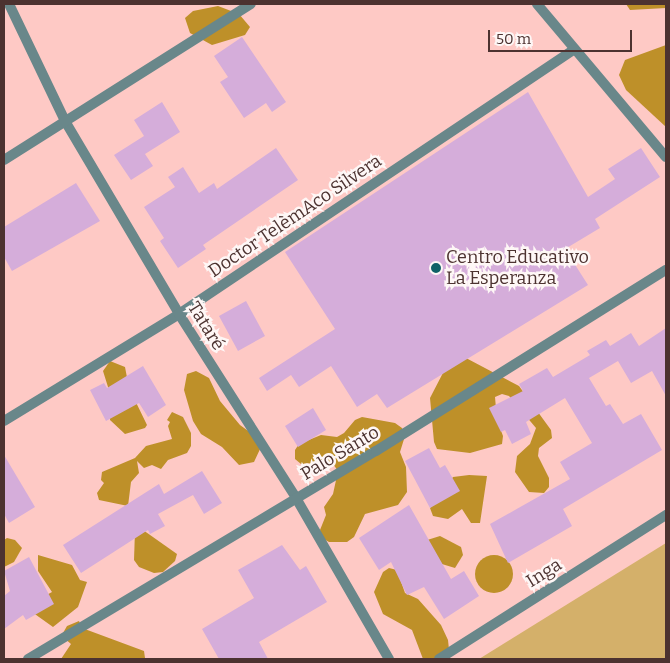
<!DOCTYPE html>
<html>
<head>
<meta charset="utf-8">
<style>
  body { margin:0 }
  #map { position:relative; width:670px; height:663px; overflow:hidden; background:#fec9c5; font-family:Bitter,serif }
  div>[style] { position:absolute }
  [style*='--x'] { left:calc(var(--x)*1px); top:calc(var(--y)*1px); width:calc(var(--w)*1px); rotate:calc(var(--a)*1deg) }
  .green>* { inset:0; background:#d4b06a }
  .forest>* { inset:0; background:#be9029 }
  .round { border-radius:50% }
  .building>* { inset:0; background:#d5adda }
  .street>* { height:10px; margin:-5px; padding:0 5px; transform-origin:5px; border-radius:5px; background:#69878a }
  .dots>* { width:14px; height:14px; translate:-50% -50%; box-sizing:border-box; border:2px solid #fef7f6; border-radius:50% }
  span { translate:-50% -50%; white-space:nowrap; text-align:center; line-height:1.15; -webkit-text-stroke:5px #fef7f6; paint-order:stroke }
  .street-label { font-size:18px; color:#4c3230 }
  .poi-label { font-size:18px; color:#4c3230 }
  .left { translate:0 -50%; text-align:left }
  .frame { position:absolute; inset:0; border:5px solid #4c3230; pointer-events:none }
  .scale { position:absolute; left:488px; top:30px; width:144px; height:22px; box-sizing:border-box; border:2px solid #4c3230; border-top:0; padding-left:6px; font-size:15px; line-height:18px; white-space:nowrap; color:#4c3230; -webkit-text-stroke:4px #fef7f6; paint-order:stroke }
</style>
</head>
<body>
<div id="map">
  <div class="green">
    <i style="clip-path:polygon(666px 543px,666px 659px,479px 659px)"></i>
  </div>
  <div class="forest">
    <i style="clip-path:polygon(626px 4px,666px 4px,666px 8px,630px 10px)"></i>
    <i style="clip-path:polygon(218px 6px,239px 14px,250px 27px,245px 35px,212px 45px,190px 33px,185px 18px,193px 11px)"></i>
    <i style="clip-path:polygon(666px 45px,666px 127px,626px 90px,619px 75px,625px 60px)"></i>
    <i style="clip-path:polygon(466px 358px,519px 386px,551px 430px,552px 438px,539px 448px,538px 456px,549px 478px,549px 487px,544px 493px,529px 492px,515px 472px,517px 456px,530px 444px,536px 428px,509px 396px,502px 394px,495px 397px,497px 420px,503px 436px,502px 444px,470px 453px,437px 449px,434px 442px,430px 398px,445px 369px)"></i>
    <i style="clip-path:polygon(110px 361px,125px 367px,129px 388px,147px 425px,145px 428px,125px 434px,110px 420px,108px 387px,103px 371px)"></i>
    <i style="clip-path:polygon(196px 371px,209px 378px,220px 401px,240px 425px,259px 439px,261px 447px,254px 462px,239px 465px,222px 447px,201px 434px,193px 421px,184px 390px,187px 374px)"></i>
    <i style="clip-path:polygon(172px 412px,183px 417px,191px 433px,191px 446px,187px 453px,168px 460px,161px 469px,152px 465px,144px 468px,137px 461px,139px 473px,131px 482px,128px 506px,99px 500px,97px 493px,104px 483px,101px 480px,102px 472px,135px 458px,146px 446px,172px 439px,168px 426px,170px 422px,167px 420px)"></i>
    <i style="clip-path:polygon(362px 417px,395px 423px,402px 428px,405px 436px,400px 452px,406px 467px,407px 492px,398px 505px,365px 514px,354px 537px,347px 542px,329px 542px,322px 538px,320px 530px,326px 515px,324px 507px,333px 494px,338px 471px,333px 464px,325px 462px,301px 464px,295px 459px,295px 450px,299px 444px,321px 435px,337px 437px,344px 433px,355px 420px)"></i>
    <i style="clip-path:polygon(469px 475px,487px 476px,480px 523px,471px 523px,462px 509px,448px 519px,433px 516px,430px 508px,453px 477px)"></i>
    <i style="clip-path:polygon(143px 530px,177px 554px,175px 561px,163px 572px,154px 573px,139px 567px,134px 560px,135px 531px)"></i>
    <i style="clip-path:polygon(440px 536px,461px 547px,463px 555px,455px 568px,432px 561px,424px 541px)"></i>
    <i style="clip-path:polygon(7px 538px,15px 540px,22px 548px,14px 562px,4px 567px,4px 540px)"></i>
    <i style="clip-path:polygon(38px 555px,72px 565px,80px 580px,87px 582px,78px 607px,53px 627px,32px 612px,41px 598px,52px 592px,38px 571px)"></i>
    <i class="round" style="left:475px;top:555px;width:38px;height:38px"></i>
    <i style="clip-path:polygon(389px 568px,397px 570px,405px 593px,418px 599px,441px 625px,448px 640px,450px 659px,423px 659px,412px 630px,383px 614px,374px 592px,383px 572px)"></i>
    <i style="clip-path:polygon(79px 621px,82px 628px,144px 651px,145px 658px,61px 659px,71px 644px,63px 637px,63px 633px,67px 626px)"></i>
  </div>
  <div class="building">
    <i style="clip-path:polygon(242px 37px,286px 102px,272px 112px,266px 103px,244px 118px,220px 82px,228px 77px,214px 56px)"></i>
    <i style="clip-path:polygon(528px 92px,588px 197px,615px 179px,608px 169px,641px 148px,660px 177px,595px 219px,600px 228px,565px 249px,588px 285px,387px 408px,377px 394px,357px 407px,331px 366px,299px 387px,291px 375px,267px 391px,259px 378px,335px 329px,285px 252px)"></i>
    <i style="clip-path:polygon(162px 102px,180px 132px,145px 154px,153px 166px,131px 180px,114px 155px,144px 136px,134px 120px)"></i>
    <i style="clip-path:polygon(276px 148px,298px 180px,203px 245px,206px 249px,178px 268px,160px 241px,164px 238px,144px 207px,175px 187px,168px 177px,183px 167px,199px 193px,214px 183px,217px 189px)"></i>
    <i style="clip-path:polygon(76px 183px,100px 221px,12px 271px,4px 257px,4px 227px)"></i>
    <i style="clip-path:polygon(246px 301px,265px 336px,238px 351px,219px 316px)"></i>
    <i style="clip-path:polygon(666px 328px,666px 396px,652px 371px,631px 383px,618px 361px,589px 378px,606px 406px,610px 404px,623px 424px,641px 414px,662px 450px,563px 509px,572px 526px,508px 563px,490px 524px,570px 479px,560px 462px,592px 443px,565px 398px,526px 422px,531px 434px,512px 444px,505px 430px,501px 432px,489px 408px,523px 391px,519px 384px,547px 368px,553px 377px,590px 355px,587px 351px,606px 340px,610px 346px,631px 333px,639px 346px)"></i>
    <i style="clip-path:polygon(143px 366px,166px 405px,148px 417px,139px 403px,106px 421px,90px 390px,104px 383px,107px 388px)"></i>
    <i style="clip-path:polygon(313px 408px,326px 430px,298px 447px,285px 426px)"></i>
    <i style="clip-path:polygon(429px 448px,440px 468px,445px 465px,460px 491px,430px 508px,405px 461px)"></i>
    <i style="clip-path:polygon(4px 455px,35px 507px,9px 523px,4px 514px)"></i>
    <i style="clip-path:polygon(202px 471px,222px 503px,204px 514px,193px 495px,158px 514px,165px 526px,150px 534px,148px 530px,81px 573px,63px 545px,159px 484px,164px 494px)"></i>
    <i style="clip-path:polygon(409px 505px,451px 579px,464px 571px,479px 596px,444px 619px,424px 587px,407px 595px,391px 562px,379px 570px,359px 538px)"></i>
    <i style="clip-path:polygon(282px 545px,300px 570px,306px 566px,327px 602px,259px 642px,268px 659px,219px 659px,202px 629px,254px 598px,238px 570px)"></i>
    <i style="clip-path:polygon(29px 557px,54px 604px,26px 620px,23px 615px,4px 629px,4px 596px,10px 591px,4px 571px)"></i>
  </div>
  <div class="street">
    <i style="--x:9;--y:4;--w:130;--a:64.4"></i>
    <i style="--x:65;--y:121;--w:224;--a:59.4"></i>
    <i style="--x:179;--y:314;--w:218;--a:57.5"></i>
    <i style="--x:296;--y:498;--w:186;--a:60"></i>
    <i style="--x:537;--y:4;--w:200;--a:49.9"></i>
    <i style="--x:4;--y:160;--w:292;--a:-32.3"></i>
    <i style="--x:4;--y:421;--w:205;--a:-31.4"></i>
    <i style="--x:179;--y:314;--w:476;--a:-33.8"></i>
    <i style="--x:28;--y:659;--w:405;--a:-30.9"></i>
    <i style="--x:376;--y:451;--w:342;--a:-32"></i>
    <i style="--x:439;--y:659;--w:269;--a:-32.4"></i>
  </div>
  <div class="dots">
    <i style="left:436px;top:268px;background:#106167"></i>
  </div>
  <div class="street-label">
    <span style="left:295px;top:216px;rotate:-34deg">Doctor TelèmAco Silvera</span>
    <span style="left:206px;top:326px;rotate:58deg">Tataré</span>
    <span style="left:340px;top:453px;rotate:-31deg">Palo Santo</span>
    <span style="left:544px;top:573px;rotate:-32deg">Inga</span>
  </div>
  <div class="poi-label">
    <span class="left" style="left:446px;top:268px">Centro Educativo<br>La Esperanza</span>
  </div>
  <div class="frame"></div>
  <div class="scale">50 m</div>
</div>
</body>
</html>
